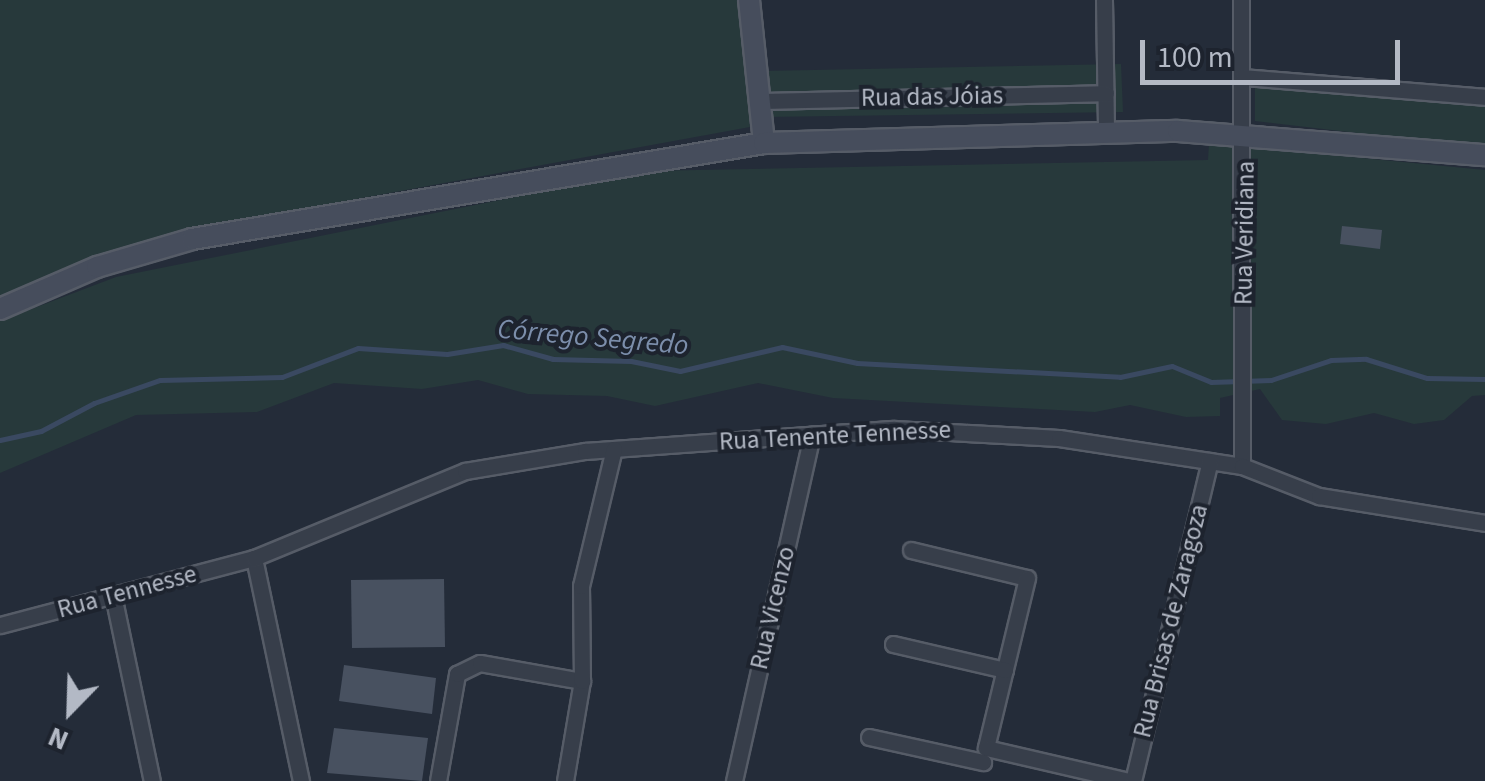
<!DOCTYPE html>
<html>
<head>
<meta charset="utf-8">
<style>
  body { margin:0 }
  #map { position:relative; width:1485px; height:781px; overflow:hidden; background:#242c39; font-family:"Source Sans 3",sans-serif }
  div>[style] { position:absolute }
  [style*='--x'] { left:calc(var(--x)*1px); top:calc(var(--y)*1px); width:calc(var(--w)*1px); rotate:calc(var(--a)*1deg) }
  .green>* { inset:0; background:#27393b }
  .stream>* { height:5px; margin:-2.5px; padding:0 2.5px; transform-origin:2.5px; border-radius:2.5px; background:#3a4961 }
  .building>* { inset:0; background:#485160 }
  .roads { filter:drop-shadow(2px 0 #565c67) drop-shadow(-2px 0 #565c67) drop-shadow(0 2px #565c67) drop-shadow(0 -2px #565c67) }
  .street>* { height:15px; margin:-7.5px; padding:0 7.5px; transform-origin:7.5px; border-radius:7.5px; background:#373e4a }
  .secondary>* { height:20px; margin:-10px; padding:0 10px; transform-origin:10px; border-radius:10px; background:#464d5c }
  span { translate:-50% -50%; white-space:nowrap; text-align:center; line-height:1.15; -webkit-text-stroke:8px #1d232e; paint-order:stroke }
  .street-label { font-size:25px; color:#b3b9c5 }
  .water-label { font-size:28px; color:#7c8eab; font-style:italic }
  .north { position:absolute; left:20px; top:661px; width:100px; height:100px; -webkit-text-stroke:8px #1d232e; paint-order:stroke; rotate:203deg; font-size:28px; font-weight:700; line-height:40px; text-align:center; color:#b3b9c5 }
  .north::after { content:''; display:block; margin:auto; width:35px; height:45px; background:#b3b9c5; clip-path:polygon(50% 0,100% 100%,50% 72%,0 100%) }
  .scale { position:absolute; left:1140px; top:40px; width:260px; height:45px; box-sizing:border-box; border:5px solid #b3b9c5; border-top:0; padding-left:12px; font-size:30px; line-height:35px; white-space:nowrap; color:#b3b9c5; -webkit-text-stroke:8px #1d232e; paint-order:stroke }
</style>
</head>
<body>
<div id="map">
  <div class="green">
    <i style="clip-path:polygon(0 0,741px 0,750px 127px,193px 229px,96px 256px,0 297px)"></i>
    <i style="clip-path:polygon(1121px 64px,1123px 112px,763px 117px,760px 71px)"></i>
    <i style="clip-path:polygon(1255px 88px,1485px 105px,1485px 148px,1255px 121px)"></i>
    <i style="clip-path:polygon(1209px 143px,1485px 170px,1485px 395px,1472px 396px,1444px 420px,1414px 424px,1374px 413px,1326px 424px,1282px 420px,1260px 389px,1220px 398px,1220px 416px,1186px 417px,1130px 405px,1095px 412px,833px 398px,758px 383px,655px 406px,607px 396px,528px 394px,478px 380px,422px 389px,334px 383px,257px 412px,136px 415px,0 473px,0 321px,116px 277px,645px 171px,1208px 160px)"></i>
  </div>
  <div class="stream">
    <i style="--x:0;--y:440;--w:42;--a:-12.4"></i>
    <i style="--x:41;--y:431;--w:60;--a:-27.8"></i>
    <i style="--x:94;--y:403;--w:70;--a:-19.2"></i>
    <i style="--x:160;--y:380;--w:122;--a:-1.4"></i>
    <i style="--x:282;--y:377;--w:81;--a:-20.9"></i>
    <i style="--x:358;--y:348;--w:89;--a:3.9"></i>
    <i style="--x:447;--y:354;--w:57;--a:-9.1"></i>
    <i style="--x:503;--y:345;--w:52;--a:15.6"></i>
    <i style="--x:553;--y:359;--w:78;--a:1.5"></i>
    <i style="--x:631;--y:361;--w:50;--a:11.5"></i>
    <i style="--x:680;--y:371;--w:105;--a:-13.2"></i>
    <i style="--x:782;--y:347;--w:77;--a:12"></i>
    <i style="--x:857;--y:363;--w:263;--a:3"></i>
    <i style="--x:1120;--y:377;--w:53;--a:-11.9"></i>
    <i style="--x:1172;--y:366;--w:42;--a:22.3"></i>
    <i style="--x:1211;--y:382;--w:60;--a:-1.9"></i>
    <i style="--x:1271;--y:380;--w:63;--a:-18.4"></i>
    <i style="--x:1331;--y:360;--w:35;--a:-2"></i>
    <i style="--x:1366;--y:359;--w:64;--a:17.3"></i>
    <i style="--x:1427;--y:378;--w:58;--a:1"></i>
  </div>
  <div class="building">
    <i style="clip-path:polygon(1342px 226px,1382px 230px,1380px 249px,1340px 244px)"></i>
    <i style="clip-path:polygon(444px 579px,445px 647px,352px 648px,351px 580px)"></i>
    <i style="clip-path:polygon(344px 665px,436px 678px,432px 714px,339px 701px)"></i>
    <i style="clip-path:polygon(334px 728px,428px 738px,422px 781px,327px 773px)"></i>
  </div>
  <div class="roads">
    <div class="street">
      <i style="--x:1104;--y:0;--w:134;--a:89.1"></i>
      <i style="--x:1241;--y:0;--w:466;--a:89.9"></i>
      <i style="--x:1243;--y:77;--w:243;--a:4.7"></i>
      <i style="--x:759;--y:101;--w:347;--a:-1.3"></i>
      <i style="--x:911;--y:550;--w:119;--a:13.6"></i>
      <i style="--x:1027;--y:578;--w:175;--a:103.6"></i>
      <i style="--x:986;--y:748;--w:147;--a:13"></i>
      <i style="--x:254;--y:558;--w:228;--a:78.1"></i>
      <i style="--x:113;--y:595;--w:190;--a:78.2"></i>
      <i style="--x:0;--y:625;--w:263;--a:-14.8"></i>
      <i style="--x:254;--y:558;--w:228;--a:-22.4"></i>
      <i style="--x:465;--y:471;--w:122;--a:-9.5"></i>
      <i style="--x:585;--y:451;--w:310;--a:-4.1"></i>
      <i style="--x:894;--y:429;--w:165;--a:3.1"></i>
      <i style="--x:1059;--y:438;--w:185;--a:8.7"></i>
      <i style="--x:1242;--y:466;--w:83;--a:21.3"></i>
      <i style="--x:1319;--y:496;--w:168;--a:9.2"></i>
      <i style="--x:893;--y:644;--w:115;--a:13.1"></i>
      <i style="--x:869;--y:737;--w:117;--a:12.4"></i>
      <i style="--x:438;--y:781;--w:109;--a:-79.9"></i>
      <i style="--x:457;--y:674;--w:25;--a:-26"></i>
      <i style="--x:480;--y:663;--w:104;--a:10"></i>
      <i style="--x:565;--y:781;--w:101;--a:-80.4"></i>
      <i style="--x:582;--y:681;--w:95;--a:-90.6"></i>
      <i style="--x:581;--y:586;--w:141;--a:-76.5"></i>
      <i style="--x:734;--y:781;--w:355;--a:-77.3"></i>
      <i style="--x:1133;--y:781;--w:329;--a:-76.5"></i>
    </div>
    <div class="secondary">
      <i style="--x:749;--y:0;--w:144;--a:84"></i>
      <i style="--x:0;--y:309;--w:106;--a:-23.4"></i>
      <i style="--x:97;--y:267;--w:99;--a:-16.4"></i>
      <i style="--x:192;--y:239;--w:580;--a:-9.53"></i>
      <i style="--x:764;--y:143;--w:414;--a:-1.7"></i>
      <i style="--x:1178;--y:131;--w:308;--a:4.5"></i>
    </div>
  </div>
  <div class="street-label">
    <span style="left:932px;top:97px;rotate:-1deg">Rua das Jóias</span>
    <span style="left:1245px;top:233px;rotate:-89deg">Rua Veridiana</span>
    <span style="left:835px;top:436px;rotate:-3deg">Rua Tenente Tennesse</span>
    <span style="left:127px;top:592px;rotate:-15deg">Rua Tennesse</span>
    <span style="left:773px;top:608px;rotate:-77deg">Rua Vicenzo</span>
    <span style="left:1171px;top:621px;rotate:-76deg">Rua Brisas de Zaragoza</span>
  </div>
  <div class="water-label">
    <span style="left:593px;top:337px;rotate:5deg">Córrego Segredo</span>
  </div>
  <div class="north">N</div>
  <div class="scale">100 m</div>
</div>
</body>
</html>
